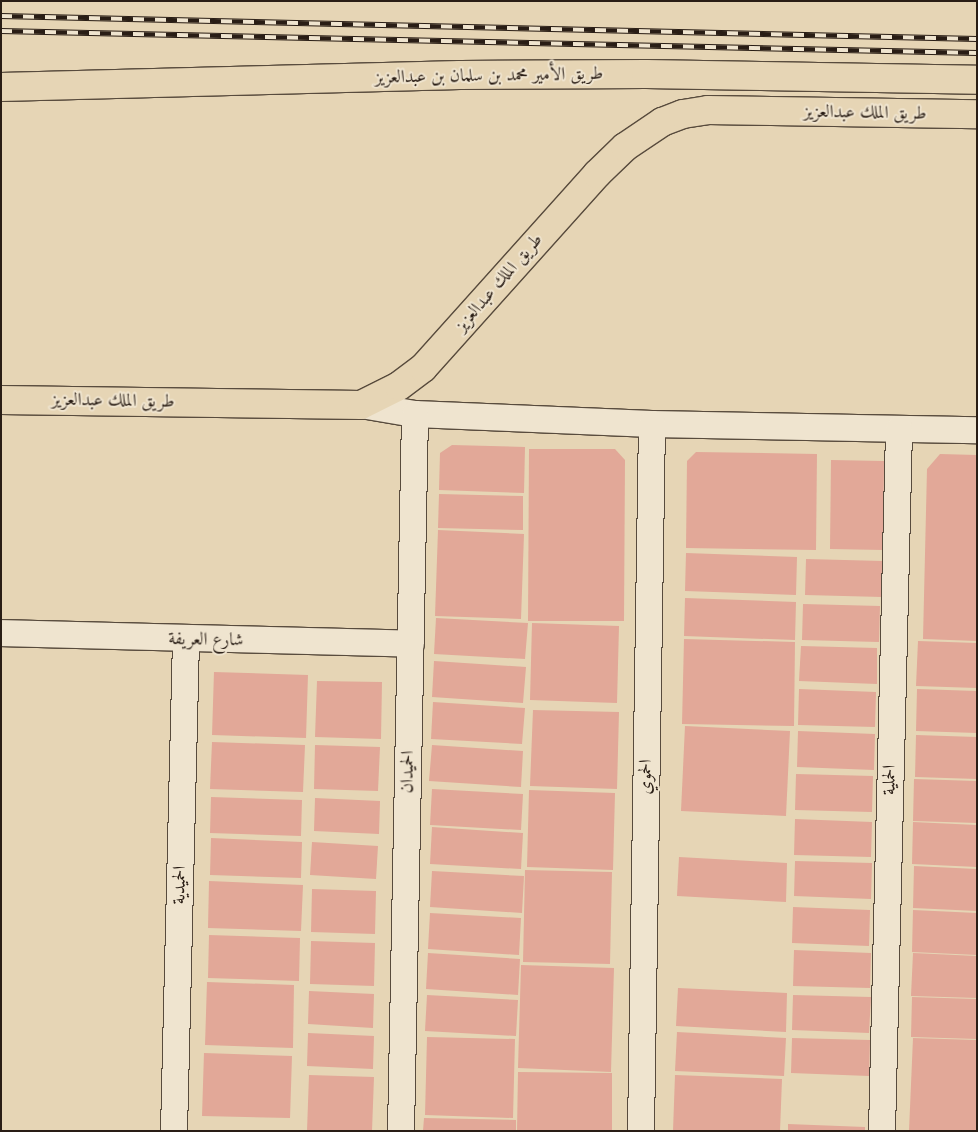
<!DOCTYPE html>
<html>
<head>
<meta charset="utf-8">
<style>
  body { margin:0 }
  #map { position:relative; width:978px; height:1132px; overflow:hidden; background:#e6d5b5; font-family:"Old Standard TT",Amiri,serif }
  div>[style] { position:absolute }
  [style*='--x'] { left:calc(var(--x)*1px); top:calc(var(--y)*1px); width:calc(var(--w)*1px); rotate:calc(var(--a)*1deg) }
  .building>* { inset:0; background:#e2a898 }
  .roads { filter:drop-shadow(1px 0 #584b3d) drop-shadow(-1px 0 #584b3d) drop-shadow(0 1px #584b3d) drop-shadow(0 -1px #584b3d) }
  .minor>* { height:26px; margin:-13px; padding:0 13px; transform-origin:13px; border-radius:13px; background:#efe4cf }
  .primary>* { height:28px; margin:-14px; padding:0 14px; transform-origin:14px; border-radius:14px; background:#e6d5b5 }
  .rail>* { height:5.5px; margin-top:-2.75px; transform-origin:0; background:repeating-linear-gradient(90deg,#efe4cf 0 11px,#291d15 0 22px); box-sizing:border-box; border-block:1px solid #291d15 }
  span { translate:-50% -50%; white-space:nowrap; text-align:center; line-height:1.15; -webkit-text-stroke:4px #efe4cf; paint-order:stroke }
  .street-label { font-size:18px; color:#291d15 }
  .frame { position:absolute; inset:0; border:2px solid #291d15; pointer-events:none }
</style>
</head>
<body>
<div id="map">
  <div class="building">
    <i style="clip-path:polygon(452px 445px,525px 447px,524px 493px,439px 490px,440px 453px)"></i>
    <i style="clip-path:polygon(529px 449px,615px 449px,625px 460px,624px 621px,528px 621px)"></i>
    <i style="clip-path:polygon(696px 452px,817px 454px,816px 550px,686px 548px,687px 461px)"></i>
    <i style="clip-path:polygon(940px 454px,977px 455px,977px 641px,923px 639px,927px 469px)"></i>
    <i style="clip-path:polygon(831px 460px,884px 461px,883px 550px,830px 549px)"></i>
    <i style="clip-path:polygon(439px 494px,523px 496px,523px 530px,438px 528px)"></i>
    <i style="clip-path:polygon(438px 530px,524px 534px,521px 619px,435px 616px)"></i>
    <i style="clip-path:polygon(686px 553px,797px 557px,796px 595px,685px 591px)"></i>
    <i style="clip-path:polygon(806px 559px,883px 561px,882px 597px,805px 595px)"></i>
    <i style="clip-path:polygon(685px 598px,796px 602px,795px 640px,684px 636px)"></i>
    <i style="clip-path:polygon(803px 604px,880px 606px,879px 642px,802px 640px)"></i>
    <i style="clip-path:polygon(436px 618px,528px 623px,525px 659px,434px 654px)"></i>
    <i style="clip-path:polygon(532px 623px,619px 626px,617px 703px,530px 700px)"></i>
    <i style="clip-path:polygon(684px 639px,795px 642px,794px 726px,682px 724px)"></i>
    <i style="clip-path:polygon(918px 641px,977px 643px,977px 688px,916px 686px)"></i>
    <i style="clip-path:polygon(801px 646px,877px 648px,877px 684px,799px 681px)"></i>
    <i style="clip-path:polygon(434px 661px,526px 667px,523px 703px,432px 697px)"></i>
    <i style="clip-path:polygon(214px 672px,308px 675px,306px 738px,212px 735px)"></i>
    <i style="clip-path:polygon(317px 681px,382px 682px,381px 739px,315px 737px)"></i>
    <i style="clip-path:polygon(799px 689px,876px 692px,875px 727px,798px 725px)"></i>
    <i style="clip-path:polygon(917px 689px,977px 691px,977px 733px,916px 731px)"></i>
    <i style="clip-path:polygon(433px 702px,525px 708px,522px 744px,431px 739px)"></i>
    <i style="clip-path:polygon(533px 710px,619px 712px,617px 789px,530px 786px)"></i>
    <i style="clip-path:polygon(685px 726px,790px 731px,786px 816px,681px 811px)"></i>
    <i style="clip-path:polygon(798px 731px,875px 734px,874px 770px,797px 767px)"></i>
    <i style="clip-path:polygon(916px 735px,977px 737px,977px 779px,915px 777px)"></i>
    <i style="clip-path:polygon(212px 742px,305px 745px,303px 792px,210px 789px)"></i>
    <i style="clip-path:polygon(315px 745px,380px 747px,378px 791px,314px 789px)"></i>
    <i style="clip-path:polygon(432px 745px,523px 751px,521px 787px,429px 781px)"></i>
    <i style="clip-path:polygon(796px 774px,873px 776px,872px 812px,795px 810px)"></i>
    <i style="clip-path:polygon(914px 779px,977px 781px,977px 823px,913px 821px)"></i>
    <i style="clip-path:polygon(432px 789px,523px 794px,521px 830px,430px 825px)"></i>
    <i style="clip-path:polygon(529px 790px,615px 793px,613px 870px,527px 867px)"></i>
    <i style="clip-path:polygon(211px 797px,302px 800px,301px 836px,210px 833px)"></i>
    <i style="clip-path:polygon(315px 798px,380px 801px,379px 834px,314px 831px)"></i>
    <i style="clip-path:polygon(795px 819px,872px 822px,871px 857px,794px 855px)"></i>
    <i style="clip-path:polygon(913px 822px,977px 825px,977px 867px,912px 864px)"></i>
    <i style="clip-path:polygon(432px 827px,523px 833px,521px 869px,430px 864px)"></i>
    <i style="clip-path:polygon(211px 838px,302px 842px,301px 878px,210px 875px)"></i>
    <i style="clip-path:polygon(312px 842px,378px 846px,376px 879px,310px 875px)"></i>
    <i style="clip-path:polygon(679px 857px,787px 863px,786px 902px,677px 896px)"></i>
    <i style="clip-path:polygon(795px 861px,872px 863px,871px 899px,794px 896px)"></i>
    <i style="clip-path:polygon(914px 866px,977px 869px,977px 911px,913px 908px)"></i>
    <i style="clip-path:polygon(525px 870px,612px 872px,610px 964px,523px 962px)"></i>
    <i style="clip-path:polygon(432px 871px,524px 876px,522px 913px,430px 907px)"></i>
    <i style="clip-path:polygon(209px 881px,303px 885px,301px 931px,208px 928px)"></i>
    <i style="clip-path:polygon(312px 889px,376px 891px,375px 934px,311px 932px)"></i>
    <i style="clip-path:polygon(793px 907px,870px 910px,869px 946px,792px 943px)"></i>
    <i style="clip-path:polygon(913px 910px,977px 913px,977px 955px,912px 952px)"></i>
    <i style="clip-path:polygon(430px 913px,521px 918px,519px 955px,428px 949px)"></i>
    <i style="clip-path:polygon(209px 935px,300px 938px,299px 981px,208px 978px)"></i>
    <i style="clip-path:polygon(311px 941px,375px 943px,374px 986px,310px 984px)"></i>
    <i style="clip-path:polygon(794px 950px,871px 953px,870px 988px,793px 986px)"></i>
    <i style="clip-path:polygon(428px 953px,520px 959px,518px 995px,426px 989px)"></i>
    <i style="clip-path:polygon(913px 953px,977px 956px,977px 998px,911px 996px)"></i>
    <i style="clip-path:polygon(521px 965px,614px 968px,611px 1072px,518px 1068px)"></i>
    <i style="clip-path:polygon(207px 982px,294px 985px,293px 1048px,205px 1045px)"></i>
    <i style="clip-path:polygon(678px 988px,787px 993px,786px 1032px,676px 1026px)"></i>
    <i style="clip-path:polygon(309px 991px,374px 994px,373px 1028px,308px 1024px)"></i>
    <i style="clip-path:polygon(427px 995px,518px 1000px,516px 1036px,425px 1031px)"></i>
    <i style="clip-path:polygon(793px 995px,871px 997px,869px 1033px,792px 1030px)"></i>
    <i style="clip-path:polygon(912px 997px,977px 999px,977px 1039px,911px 1037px)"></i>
    <i style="clip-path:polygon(677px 1032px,786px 1038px,784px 1076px,675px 1071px)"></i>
    <i style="clip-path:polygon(308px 1033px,374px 1036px,373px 1069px,307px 1066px)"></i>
    <i style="clip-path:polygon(427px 1037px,515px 1039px,513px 1118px,425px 1115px)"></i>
    <i style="clip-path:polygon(792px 1038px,870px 1040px,869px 1076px,791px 1073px)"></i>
    <i style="clip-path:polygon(913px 1038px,977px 1040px,977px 1131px,909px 1131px)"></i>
    <i style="clip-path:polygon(204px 1053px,292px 1056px,290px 1118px,202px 1116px)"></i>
    <i style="clip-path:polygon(518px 1072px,612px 1073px,612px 1131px,517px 1131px)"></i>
    <i style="clip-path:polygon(309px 1075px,374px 1077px,372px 1131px,307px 1131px)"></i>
    <i style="clip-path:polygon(675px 1075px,782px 1079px,780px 1131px,673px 1131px)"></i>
    <i style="clip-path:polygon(424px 1118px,516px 1120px,516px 1131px,423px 1131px)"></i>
    <i style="clip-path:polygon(788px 1124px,865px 1127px,865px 1131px,788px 1131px)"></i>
  </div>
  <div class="roads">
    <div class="minor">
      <i style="--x:361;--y:405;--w:55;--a:9.5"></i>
      <i style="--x:415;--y:414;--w:237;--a:2.4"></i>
      <i style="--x:652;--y:424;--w:325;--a:1.1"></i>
      <i style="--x:1;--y:633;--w:410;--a:1.5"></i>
      <i style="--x:174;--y:1131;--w:491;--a:-88.6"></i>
      <i style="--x:401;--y:1131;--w:717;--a:-88.88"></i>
      <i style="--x:641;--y:1131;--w:707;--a:-89.11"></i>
      <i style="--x:882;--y:1131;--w:702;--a:-88.61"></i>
    </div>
    <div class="primary">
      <i style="--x:1;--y:87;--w:459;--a:-1.5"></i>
      <i style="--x:460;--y:75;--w:186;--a:-0.3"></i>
      <i style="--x:646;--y:74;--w:331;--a:1"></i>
      <i style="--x:1;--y:400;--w:360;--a:0.8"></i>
      <i style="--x:361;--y:405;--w:42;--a:-26.6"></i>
      <i style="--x:399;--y:386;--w:30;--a:-37"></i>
      <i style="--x:423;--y:368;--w:261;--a:-48.1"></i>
      <i style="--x:597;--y:174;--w:39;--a:-44"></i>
      <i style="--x:625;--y:147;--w:45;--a:-34"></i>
      <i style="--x:662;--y:122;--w:22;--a:-21"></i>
      <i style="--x:683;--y:114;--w:25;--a:-9"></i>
      <i style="--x:708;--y:110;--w:269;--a:0.9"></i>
    </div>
  </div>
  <div class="rail">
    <i style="--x:1;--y:16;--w:976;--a:1.35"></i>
    <i style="--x:1;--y:31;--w:976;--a:1.29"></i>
  </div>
  <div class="street-label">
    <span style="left:489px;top:76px;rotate:-1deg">طريق الأمير محمد بن سلمان بن عبدالعزيز</span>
    <span style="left:865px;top:113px;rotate:1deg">طريق الملك عبدالعزيز</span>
    <span style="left:499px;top:283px;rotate:-49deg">طريق الملك عبدالعزيز</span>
    <span style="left:113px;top:401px;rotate:1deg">طريق الملك عبدالعزيز</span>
    <span style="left:206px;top:640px;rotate:1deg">شارع العريفة</span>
    <span style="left:408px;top:772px;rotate:-89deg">الحميدان</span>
    <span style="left:646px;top:777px;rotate:-89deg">الحموي</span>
    <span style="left:890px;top:780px;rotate:-89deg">الحملية</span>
    <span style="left:180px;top:885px;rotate:-89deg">الحميدية</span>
  </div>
  <div class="frame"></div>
</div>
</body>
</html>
